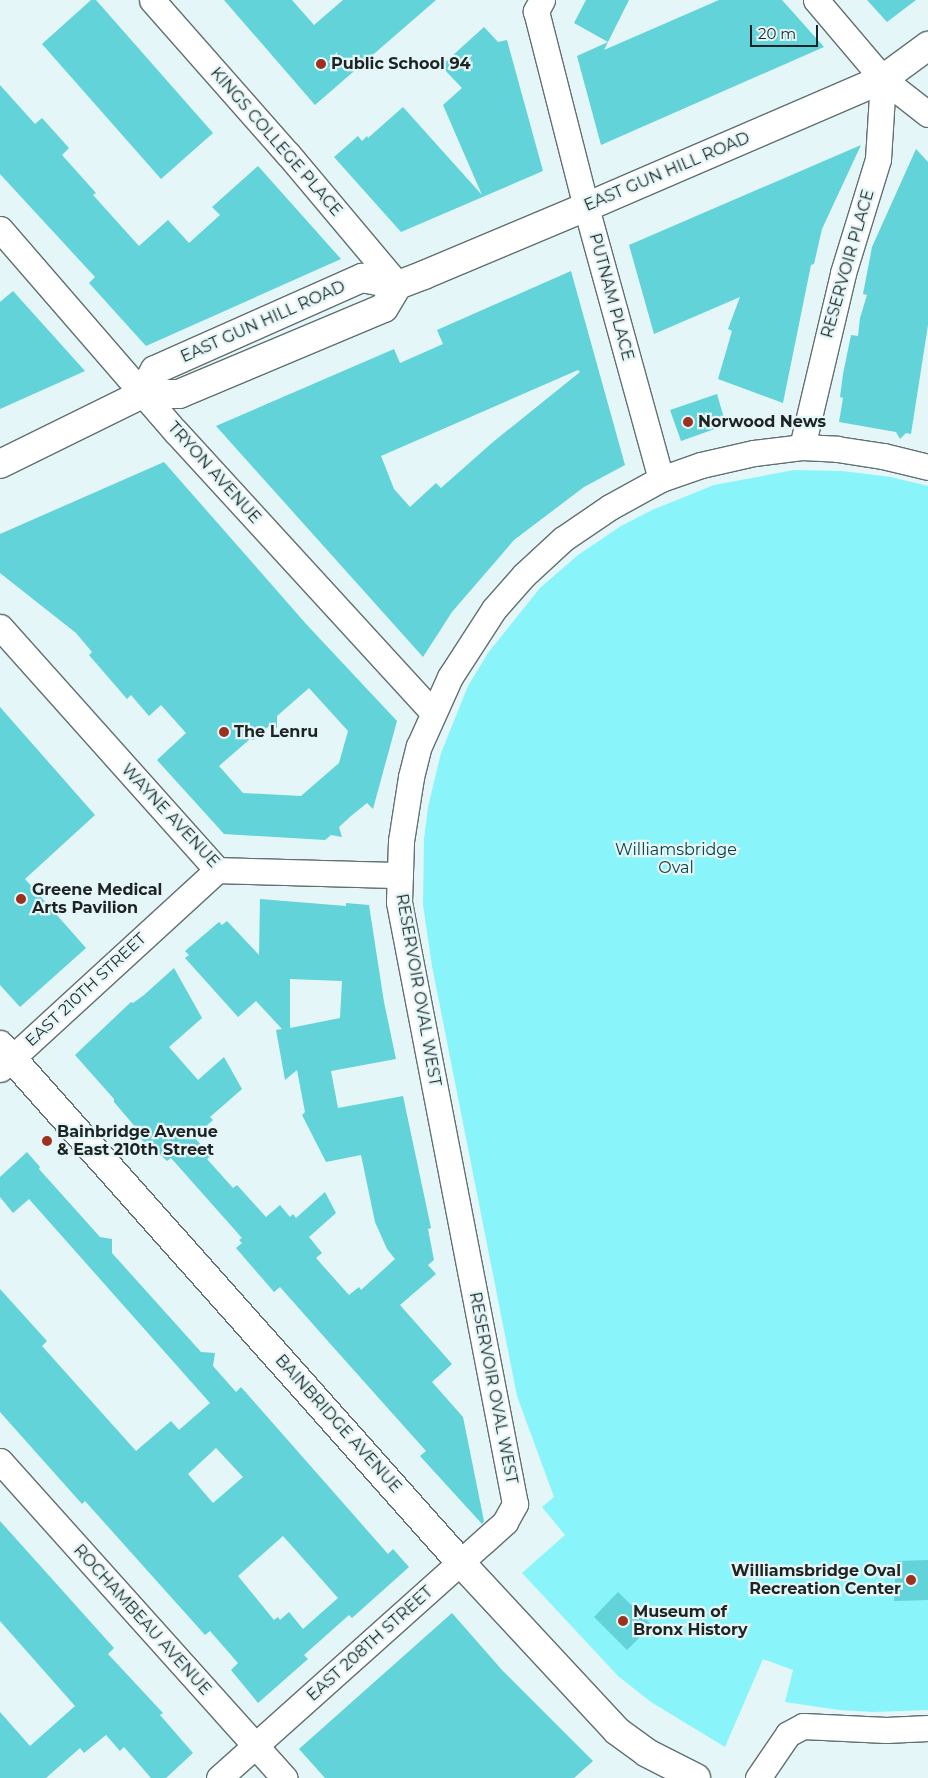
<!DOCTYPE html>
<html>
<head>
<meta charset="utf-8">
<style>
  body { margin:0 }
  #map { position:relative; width:928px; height:1778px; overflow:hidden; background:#e4f6f7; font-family:Montserrat,sans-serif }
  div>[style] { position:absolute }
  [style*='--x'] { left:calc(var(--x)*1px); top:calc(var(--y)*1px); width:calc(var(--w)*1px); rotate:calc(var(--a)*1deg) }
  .green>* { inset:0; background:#89f5fa }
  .building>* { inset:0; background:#61d3d9 }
  .roads { filter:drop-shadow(1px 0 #617071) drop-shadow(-1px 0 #617071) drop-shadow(0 1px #617071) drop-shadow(0 -1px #617071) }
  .minor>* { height:25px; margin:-12.5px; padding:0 12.5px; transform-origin:12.5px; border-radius:12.5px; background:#fff }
  .secondary>* { height:28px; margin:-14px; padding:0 14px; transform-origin:14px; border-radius:14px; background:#fff }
  .primary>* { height:28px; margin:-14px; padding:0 14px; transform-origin:14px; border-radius:14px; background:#fff }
  .dots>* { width:14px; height:14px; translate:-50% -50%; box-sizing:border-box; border:2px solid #e4f6f7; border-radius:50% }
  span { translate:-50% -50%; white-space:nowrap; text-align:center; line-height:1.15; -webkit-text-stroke:4.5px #e4f6f7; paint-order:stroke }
  .poi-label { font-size:16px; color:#1e2424; font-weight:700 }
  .left { translate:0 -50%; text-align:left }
  .right { translate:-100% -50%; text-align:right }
  .street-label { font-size:16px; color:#1e2424 }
  .park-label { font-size:16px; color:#063e40 }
  .scale { position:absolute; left:750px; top:25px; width:68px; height:22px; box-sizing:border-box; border:2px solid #1e2424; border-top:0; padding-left:6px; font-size:15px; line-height:18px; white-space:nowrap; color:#1e2424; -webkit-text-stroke:4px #e4f6f7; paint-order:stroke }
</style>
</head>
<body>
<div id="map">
  <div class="green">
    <i style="clip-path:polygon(794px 470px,842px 471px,891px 477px,928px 486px,928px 1710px,873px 1712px,839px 1710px,785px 1702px,793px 1670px,763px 1659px,725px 1747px,651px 1702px,618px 1676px,522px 1573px,565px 1535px,542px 1507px,554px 1497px,517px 1396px,432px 966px,423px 905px,424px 839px,428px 807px,441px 753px,468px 686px,488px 653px,540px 588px,578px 555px,621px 526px,652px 510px,714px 485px)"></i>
  </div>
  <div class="building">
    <i style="clip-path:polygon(91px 0,96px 0,213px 133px,161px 179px,42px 44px)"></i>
    <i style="clip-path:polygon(224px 0,292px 0,314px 25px,343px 0,436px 0,315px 105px)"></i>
    <i style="clip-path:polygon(586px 0,629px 0,604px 50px,719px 0,782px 0,824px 47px,601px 145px,577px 56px,608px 42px,574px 23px)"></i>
    <i style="clip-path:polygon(867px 0,916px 0,887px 22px)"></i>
    <i style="clip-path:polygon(484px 27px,498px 42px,507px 40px,543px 171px,401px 232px,334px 157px,358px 136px,362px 141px,367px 136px,368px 138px,403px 107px,482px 195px,443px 105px,462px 88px,441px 66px)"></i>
    <i style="clip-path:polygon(0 85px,35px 124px,42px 118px,69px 148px,62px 155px,96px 193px,93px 195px,139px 246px,168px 220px,189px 243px,220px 215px,212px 207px,258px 166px,341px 259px,146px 346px,89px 283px,95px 277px,0 174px)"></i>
    <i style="clip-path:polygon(861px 145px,822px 229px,814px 264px,811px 265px,783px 403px,718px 379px,732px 331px,728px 329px,740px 297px,654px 334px,629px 245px)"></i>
    <i style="clip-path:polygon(916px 149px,928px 162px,928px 325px,911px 434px,906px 433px,900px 439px,896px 432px,839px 422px,843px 398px,840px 397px,843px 374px,851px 335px,858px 336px,860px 318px,867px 295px,863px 294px,872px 247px)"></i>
    <i style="clip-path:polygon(evenodd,571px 271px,625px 465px,584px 487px,514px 540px,452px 612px,423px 657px,216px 426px,394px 349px,400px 363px,443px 344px,437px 330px,571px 271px,578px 370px,580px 372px,493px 442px,441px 488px,436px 483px,410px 507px,394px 489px,381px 456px,578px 370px)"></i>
    <i style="clip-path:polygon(13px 291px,85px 371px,0 409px,0 302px)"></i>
    <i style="clip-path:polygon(717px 394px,726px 425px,681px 441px,670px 410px)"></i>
    <i style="clip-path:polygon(evenodd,164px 462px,307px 625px,397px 721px,373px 809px,367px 803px,351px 816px,339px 827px,342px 837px,331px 835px,325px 840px,224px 834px,157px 760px,186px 733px,161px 705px,149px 716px,131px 695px,127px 699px,89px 655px,92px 652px,76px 633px,0 573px,0 534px,164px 462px,309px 688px,348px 731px,339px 763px,301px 796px,243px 793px,219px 766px,250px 739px,254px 740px,270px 725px,277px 728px,277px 716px,309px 688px)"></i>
    <i style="clip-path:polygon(0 707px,95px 815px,25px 879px,86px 948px,20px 1007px,0 985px)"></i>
    <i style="clip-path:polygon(evenodd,260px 899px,346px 906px,346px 903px,369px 905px,384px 1002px,396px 1059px,331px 1071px,338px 1108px,403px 1096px,431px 1228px,428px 1229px,434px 1260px,428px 1265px,436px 1274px,400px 1305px,452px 1364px,432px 1382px,463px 1417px,484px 1521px,482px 1524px,420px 1456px,426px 1451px,334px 1348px,280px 1287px,274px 1292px,236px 1248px,242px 1243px,239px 1240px,242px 1238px,171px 1158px,167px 1161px,152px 1146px,150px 1149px,134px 1131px,137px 1129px,114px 1102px,114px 1099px,75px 1055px,131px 1002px,133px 1003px,144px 995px,174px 968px,202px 1018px,169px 1047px,198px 1080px,224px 1057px,242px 1089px,210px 1117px,213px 1120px,194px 1137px,211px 1156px,207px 1159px,233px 1188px,237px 1185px,266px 1217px,280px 1205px,290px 1217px,293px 1214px,296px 1218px,325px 1192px,336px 1213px,309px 1237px,322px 1253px,316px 1258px,349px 1295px,359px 1287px,361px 1290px,395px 1259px,387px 1249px,375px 1222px,361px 1155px,326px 1162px,302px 1115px,305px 1112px,297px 1070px,285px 1080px,276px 1030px,282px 1029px,256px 1001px,238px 1017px,185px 958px,189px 955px,185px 951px,219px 922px,222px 925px,227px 921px,259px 955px,260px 899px,290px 979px,342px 981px,340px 1018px,290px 1028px,290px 979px)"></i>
    <i style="clip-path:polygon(evenodd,27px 1152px,40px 1167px,39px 1169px,100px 1237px,112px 1239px,112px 1253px,201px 1352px,215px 1353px,213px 1366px,236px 1392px,241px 1387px,388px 1554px,393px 1549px,409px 1567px,352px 1618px,349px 1615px,304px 1655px,308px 1659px,258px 1703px,231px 1670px,238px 1663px,210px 1631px,205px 1635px,85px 1501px,82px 1504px,0 1412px,0 1289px,47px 1341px,42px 1346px,136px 1451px,171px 1421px,179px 1430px,210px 1403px,29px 1199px,13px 1213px,0 1197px,0 1177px,27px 1152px,216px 1448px,243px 1477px,213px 1503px,188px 1474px,216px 1448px,27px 1152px,283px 1536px,338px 1598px,303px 1629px,289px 1612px,280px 1620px,278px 1617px,274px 1620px,238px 1576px,283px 1536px)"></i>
    <i style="clip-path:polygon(0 1521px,114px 1648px,108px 1654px,163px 1713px,160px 1715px,193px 1753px,166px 1778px,151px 1778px,124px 1747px,120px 1751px,106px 1735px,84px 1753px,80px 1748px,46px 1778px,0 1778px,0 1712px,30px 1746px,75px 1706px,0 1621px)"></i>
    <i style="clip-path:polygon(928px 1560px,928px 1600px,894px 1601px,896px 1561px)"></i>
    <i style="clip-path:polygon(618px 1592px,652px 1625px,627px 1650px,594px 1617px)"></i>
    <i style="clip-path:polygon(452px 1613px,502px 1670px,593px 1761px,574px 1778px,325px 1778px,299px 1749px)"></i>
  </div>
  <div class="roads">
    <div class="minor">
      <i style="--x:152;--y:0;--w:205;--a:48.6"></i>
      <i style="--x:288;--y:154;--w:171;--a:50"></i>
      <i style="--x:542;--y:0;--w:13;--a:119"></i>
      <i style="--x:536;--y:11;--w:202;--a:75.7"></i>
      <i style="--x:586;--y:207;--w:282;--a:74.6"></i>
      <i style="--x:816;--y:0;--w:104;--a:49.7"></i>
      <i style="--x:883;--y:79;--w:57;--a:37.9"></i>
      <i style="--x:0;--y:229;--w:269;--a:49.1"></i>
      <i style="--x:176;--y:432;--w:380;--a:47.5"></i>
      <i style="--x:802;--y:447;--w:179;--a:-76.7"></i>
      <i style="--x:843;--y:273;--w:119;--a:-72.9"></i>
      <i style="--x:878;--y:159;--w:80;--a:-86.4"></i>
      <i style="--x:0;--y:627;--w:326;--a:48.2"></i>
      <i style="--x:217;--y:870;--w:183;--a:1.6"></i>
      <i style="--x:0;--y:1069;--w:294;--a:-42.5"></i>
      <i style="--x:0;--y:1461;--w:426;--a:48.1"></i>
      <i style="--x:219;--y:1778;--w:384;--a:-41.8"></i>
      <i style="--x:505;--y:1522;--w:21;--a:-61"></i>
      <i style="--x:515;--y:1504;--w:613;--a:-100.91"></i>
      <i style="--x:399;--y:902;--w:61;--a:-88.1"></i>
      <i style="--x:401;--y:841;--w:65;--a:-81.1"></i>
      <i style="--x:411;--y:777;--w:32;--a:-76"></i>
      <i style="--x:419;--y:746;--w:76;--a:-65.8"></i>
      <i style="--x:450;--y:677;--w:81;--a:-57.1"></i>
      <i style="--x:494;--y:609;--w:45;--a:-48.6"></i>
      <i style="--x:524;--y:575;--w:53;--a:-42.7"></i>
      <i style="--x:563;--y:539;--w:57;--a:-34.2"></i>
      <i style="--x:610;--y:507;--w:58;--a:-28.8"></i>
      <i style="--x:661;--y:479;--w:42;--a:-19.3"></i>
      <i style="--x:701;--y:465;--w:54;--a:-12.8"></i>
      <i style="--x:754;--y:453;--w:48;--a:-7.1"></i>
      <i style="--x:802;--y:447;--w:35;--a:3"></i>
      <i style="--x:837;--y:449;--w:47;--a:8.7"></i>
      <i style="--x:883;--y:456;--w:46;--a:13.7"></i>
      <i style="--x:758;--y:1778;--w:53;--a:-55.7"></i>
      <i style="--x:788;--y:1734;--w:17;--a:-28"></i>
      <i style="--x:803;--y:1726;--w:83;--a:2.8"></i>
      <i style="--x:886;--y:1730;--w:42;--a:-2.7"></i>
    </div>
    <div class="secondary">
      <i style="--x:0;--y:1045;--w:693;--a:48.33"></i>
      <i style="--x:461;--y:1563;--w:229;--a:47.1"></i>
      <i style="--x:617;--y:1731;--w:37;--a:36"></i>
      <i style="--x:647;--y:1753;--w:55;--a:27"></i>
    </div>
    <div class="primary">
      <i style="--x:142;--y:394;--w:27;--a:-62"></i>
      <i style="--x:155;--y:370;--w:227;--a:-24"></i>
      <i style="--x:362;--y:278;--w:37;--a:11"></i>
      <i style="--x:398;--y:285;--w:28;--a:-21"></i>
      <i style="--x:424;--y:275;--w:176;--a:-22.8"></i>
      <i style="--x:586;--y:207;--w:323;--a:-23.3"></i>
      <i style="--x:883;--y:79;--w:56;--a:-36.3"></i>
      <i style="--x:0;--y:464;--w:158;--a:-26.2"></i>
      <i style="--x:142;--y:394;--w:37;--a:0"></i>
      <i style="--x:179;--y:394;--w:222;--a:-22.8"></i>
      <i style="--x:384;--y:308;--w:27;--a:-59"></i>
    </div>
  </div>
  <div class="dots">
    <i style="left:321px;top:64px;background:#9b311e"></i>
    <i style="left:688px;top:422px;background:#9b311e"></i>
    <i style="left:224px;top:732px;background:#9b311e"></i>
    <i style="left:21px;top:899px;background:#9b311e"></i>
    <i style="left:47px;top:1141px;background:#9b311e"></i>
    <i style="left:911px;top:1580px;background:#9b311e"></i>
    <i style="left:623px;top:1621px;background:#9b311e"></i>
  </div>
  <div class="poi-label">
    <span class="left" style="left:331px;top:64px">Public School 94</span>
    <span class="left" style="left:698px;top:422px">Norwood News</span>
    <span class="left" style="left:234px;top:732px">The Lenru</span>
    <span class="left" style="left:32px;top:899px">Greene Medical<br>Arts Pavilion</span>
    <span class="left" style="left:57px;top:1141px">Bainbridge Avenue<br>&amp; East 210th Street</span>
    <span class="right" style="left:901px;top:1580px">Williamsbridge Oval<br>Recreation Center</span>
    <span class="left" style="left:633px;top:1621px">Museum of<br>Bronx History</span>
  </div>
  <div class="street-label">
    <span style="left:276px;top:142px;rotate:49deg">KINGS COLLEGE PLACE</span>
    <span style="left:667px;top:172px;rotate:-23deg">EAST GUN HILL ROAD</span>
    <span style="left:848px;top:264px;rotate:-74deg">RESERVOIR PLACE</span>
    <span style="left:611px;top:297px;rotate:75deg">PUTNAM PLACE</span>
    <span style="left:263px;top:322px;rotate:-24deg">EAST GUN HILL ROAD</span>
    <span style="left:214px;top:473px;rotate:48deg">TRYON AVENUE</span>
    <span style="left:170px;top:816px;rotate:47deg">WAYNE AVENUE</span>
    <span style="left:86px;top:990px;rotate:-43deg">EAST 210TH STREET</span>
    <span style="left:418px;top:990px;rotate:80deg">RESERVOIR OVAL WEST</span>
    <span style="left:493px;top:1388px;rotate:79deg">RESERVOIR OVAL WEST</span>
    <span style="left:338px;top:1424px;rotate:48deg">BAINBRIDGE AVENUE</span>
    <span style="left:142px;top:1620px;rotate:48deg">ROCHAMBEAU AVENUE</span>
    <span style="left:370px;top:1644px;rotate:-42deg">EAST 208TH STREET</span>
  </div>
  <div class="park-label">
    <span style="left:676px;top:859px">Williamsbridge<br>Oval</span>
  </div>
  <div class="scale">20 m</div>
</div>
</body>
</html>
